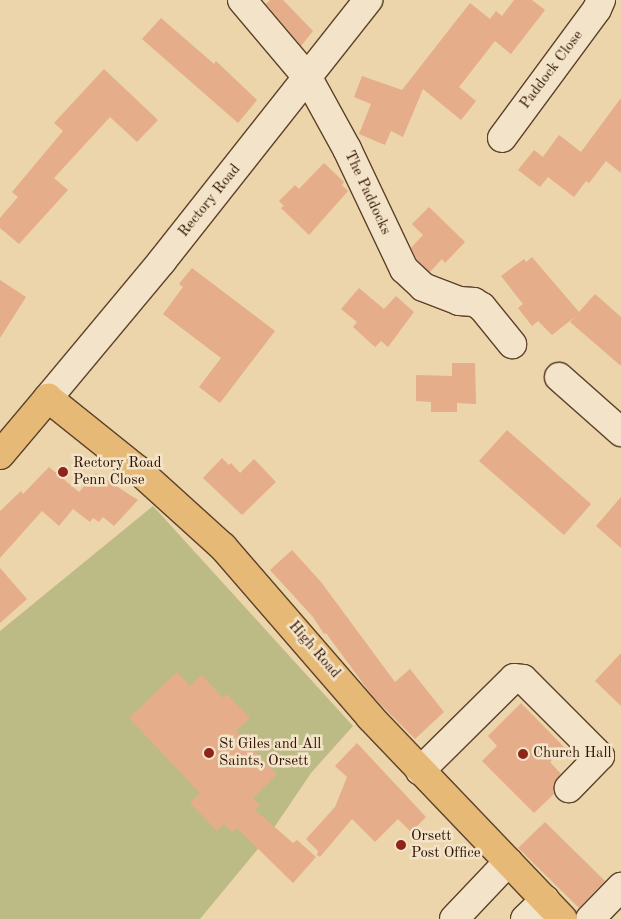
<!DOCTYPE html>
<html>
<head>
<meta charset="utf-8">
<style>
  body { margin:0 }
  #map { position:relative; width:621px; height:919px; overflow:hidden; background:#ecd4ab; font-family:"Old Standard TT",serif }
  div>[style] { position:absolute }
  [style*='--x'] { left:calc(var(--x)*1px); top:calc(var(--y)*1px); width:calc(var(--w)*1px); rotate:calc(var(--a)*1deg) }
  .green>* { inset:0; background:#bdbb85 }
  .building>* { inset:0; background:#e5ad89 }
  .roads { filter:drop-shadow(1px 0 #5d422b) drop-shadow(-1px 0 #5d422b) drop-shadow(0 1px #5d422b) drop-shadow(0 -1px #5d422b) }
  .minor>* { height:28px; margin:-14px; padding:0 14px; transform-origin:14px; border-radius:14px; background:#f3e3c8 }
  .major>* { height:28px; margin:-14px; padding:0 14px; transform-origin:14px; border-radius:14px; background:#e6ba76 }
  .dots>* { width:14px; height:14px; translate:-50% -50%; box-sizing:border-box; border:2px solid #f3e3c8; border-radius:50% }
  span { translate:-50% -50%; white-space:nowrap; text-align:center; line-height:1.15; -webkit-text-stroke:5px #f3e3c8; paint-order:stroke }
  .street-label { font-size:15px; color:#2d1100 }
  .poi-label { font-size:15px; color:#2d1100 }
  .left { translate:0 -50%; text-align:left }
</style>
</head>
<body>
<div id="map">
  <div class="green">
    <i style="clip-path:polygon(153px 506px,353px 726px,311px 773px,267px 838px,200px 919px,0 919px,0 631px)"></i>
  </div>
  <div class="building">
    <i style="clip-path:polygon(270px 0,283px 0,313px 31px,301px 46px,266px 4px)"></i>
    <i style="clip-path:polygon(514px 0,532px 0,545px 10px,511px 54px,495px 41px,459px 87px,476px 101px,461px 120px,423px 89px,403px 137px,391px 131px,385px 145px,359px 134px,371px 104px,354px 97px,362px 76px,402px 90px,470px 3px,490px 19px,496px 11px,502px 16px)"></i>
    <i style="clip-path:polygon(161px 18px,214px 64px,216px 61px,257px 100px,238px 123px,142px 39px)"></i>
    <i style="clip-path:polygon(104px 69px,158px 120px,137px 142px,110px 117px,54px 178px,68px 190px,19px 244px,0 228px,0 218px,18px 197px,12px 192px,63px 131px,54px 123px)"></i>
    <i style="clip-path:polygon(621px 98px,621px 173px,606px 161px,589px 183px,586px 181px,574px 197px,548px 177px,540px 187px,518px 170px,534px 150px,543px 157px,559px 135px,581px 152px)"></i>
    <i style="clip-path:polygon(324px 163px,344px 182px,342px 185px,348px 191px,309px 235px,281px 208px,284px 206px,279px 201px,295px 185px,299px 189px)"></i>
    <i style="clip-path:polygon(429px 207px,465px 242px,445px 263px,442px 259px,430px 272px,417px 260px,411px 248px,423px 235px,412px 224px)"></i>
    <i style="clip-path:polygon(532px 257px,579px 312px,595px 294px,621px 317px,621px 366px,570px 322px,576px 316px,552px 335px,538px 321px,532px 326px,518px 308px,523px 304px,501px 276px,524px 259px,526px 262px)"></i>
    <i style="clip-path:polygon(192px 268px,275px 331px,220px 403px,199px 387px,221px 358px,163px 314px,183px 287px,179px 284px)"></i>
    <i style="clip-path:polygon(0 280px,26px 297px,0 338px)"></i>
    <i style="clip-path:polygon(359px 288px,384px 309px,396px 296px,414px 312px,388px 347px,381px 341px,375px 347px,353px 327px,357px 322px,341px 309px)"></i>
    <i style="clip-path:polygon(452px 363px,475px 363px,476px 404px,457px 403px,457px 412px,431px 412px,431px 402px,416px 401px,416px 375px,452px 376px)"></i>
    <i style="clip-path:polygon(507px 430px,591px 504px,564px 535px,479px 461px)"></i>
    <i style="clip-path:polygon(222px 458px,229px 465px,231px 463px,240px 473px,254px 459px,276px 482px,242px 515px,203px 478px)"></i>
    <i style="clip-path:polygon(49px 467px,79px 492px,96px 473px,138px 500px,114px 526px,103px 517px,99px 522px,93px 518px,90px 522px,73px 509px,59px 526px,42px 511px,0 558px,0 511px,21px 491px,23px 494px)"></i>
    <i style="clip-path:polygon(621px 497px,621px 548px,596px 526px)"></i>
    <i style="clip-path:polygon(292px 550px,321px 582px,395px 682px,410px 669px,444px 712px,415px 739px,373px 697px,326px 633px,324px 634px,313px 617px,270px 570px)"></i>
    <i style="clip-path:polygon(0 568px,27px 599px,0 623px)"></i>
    <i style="clip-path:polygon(621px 653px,621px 706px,595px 681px)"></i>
    <i style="clip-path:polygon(177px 672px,190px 686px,202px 675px,223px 698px,227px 694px,250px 718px,236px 731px,277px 774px,253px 798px,260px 805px,255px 810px,293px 843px,297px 840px,316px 857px,293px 883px,237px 828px,232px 832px,224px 824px,217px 831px,190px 803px,200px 793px,129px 718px)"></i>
    <i style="clip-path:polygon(521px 703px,564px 747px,550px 762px,561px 774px,554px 784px,555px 793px,534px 813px,482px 761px,497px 746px,488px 736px)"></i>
    <i style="clip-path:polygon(357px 743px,426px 817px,411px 832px,398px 819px,375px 842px,352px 819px,320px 857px,317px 855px,318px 851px,306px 839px,335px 807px,347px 777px,335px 766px)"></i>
    <i style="clip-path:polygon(545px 822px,605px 881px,579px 908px,518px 848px)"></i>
  </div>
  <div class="roads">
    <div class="minor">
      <i style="--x:242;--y:0;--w:102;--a:49.8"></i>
      <i style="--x:308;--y:78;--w:81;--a:61.2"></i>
      <i style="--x:347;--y:149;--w:133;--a:64.6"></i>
      <i style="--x:404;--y:269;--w:26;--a:43"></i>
      <i style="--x:423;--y:287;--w:39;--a:21"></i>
      <i style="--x:459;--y:301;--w:15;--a:4"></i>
      <i style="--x:474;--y:302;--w:9;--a:32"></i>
      <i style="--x:482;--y:307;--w:48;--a:51"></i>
      <i style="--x:502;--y:138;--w:160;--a:-53.6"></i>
      <i style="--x:597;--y:9;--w:10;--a:-66"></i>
      <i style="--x:559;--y:377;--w:83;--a:41.6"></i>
      <i style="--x:48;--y:398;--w:178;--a:-50.2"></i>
      <i style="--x:162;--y:261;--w:333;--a:-51.7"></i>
      <i style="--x:420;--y:771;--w:132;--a:-44.7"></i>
      <i style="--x:514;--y:678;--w:9;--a:6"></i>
      <i style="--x:523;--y:679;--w:109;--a:45"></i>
      <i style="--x:600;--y:756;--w:45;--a:134.1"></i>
      <i style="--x:454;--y:919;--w:79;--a:-46.5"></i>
      <i style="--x:525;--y:919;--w:28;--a:-44"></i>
      <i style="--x:590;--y:919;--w:45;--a:-45.9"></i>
    </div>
    <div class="major">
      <i style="--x:0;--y:455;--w:75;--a:-49.9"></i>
      <i style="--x:48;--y:398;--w:115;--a:38.7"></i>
      <i style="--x:138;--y:470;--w:115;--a:42.2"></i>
      <i style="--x:223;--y:547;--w:225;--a:49.1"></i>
      <i style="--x:370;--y:717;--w:279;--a:46.3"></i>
    </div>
  </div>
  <div class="dots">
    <i style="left:63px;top:472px;background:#8f2418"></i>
    <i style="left:209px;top:753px;background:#8f2418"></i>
    <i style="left:523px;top:754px;background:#8f2418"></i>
    <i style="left:401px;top:845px;background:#8f2418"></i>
  </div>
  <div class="street-label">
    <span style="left:552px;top:70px;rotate:-53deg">Paddock Close</span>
    <span style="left:367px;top:193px;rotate:65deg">The Paddocks</span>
    <span style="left:210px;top:201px;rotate:-51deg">Rectory Road</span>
    <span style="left:314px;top:650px;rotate:49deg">High Road</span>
  </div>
  <div class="poi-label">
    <span class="left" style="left:73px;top:472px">Rectory Road<br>Penn Close</span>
    <span class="left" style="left:219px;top:753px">St Giles and All<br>Saints, Orsett</span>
    <span class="left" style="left:533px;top:754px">Church Hall</span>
    <span class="left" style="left:411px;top:845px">Orsett<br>Post Office</span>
  </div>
</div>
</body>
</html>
